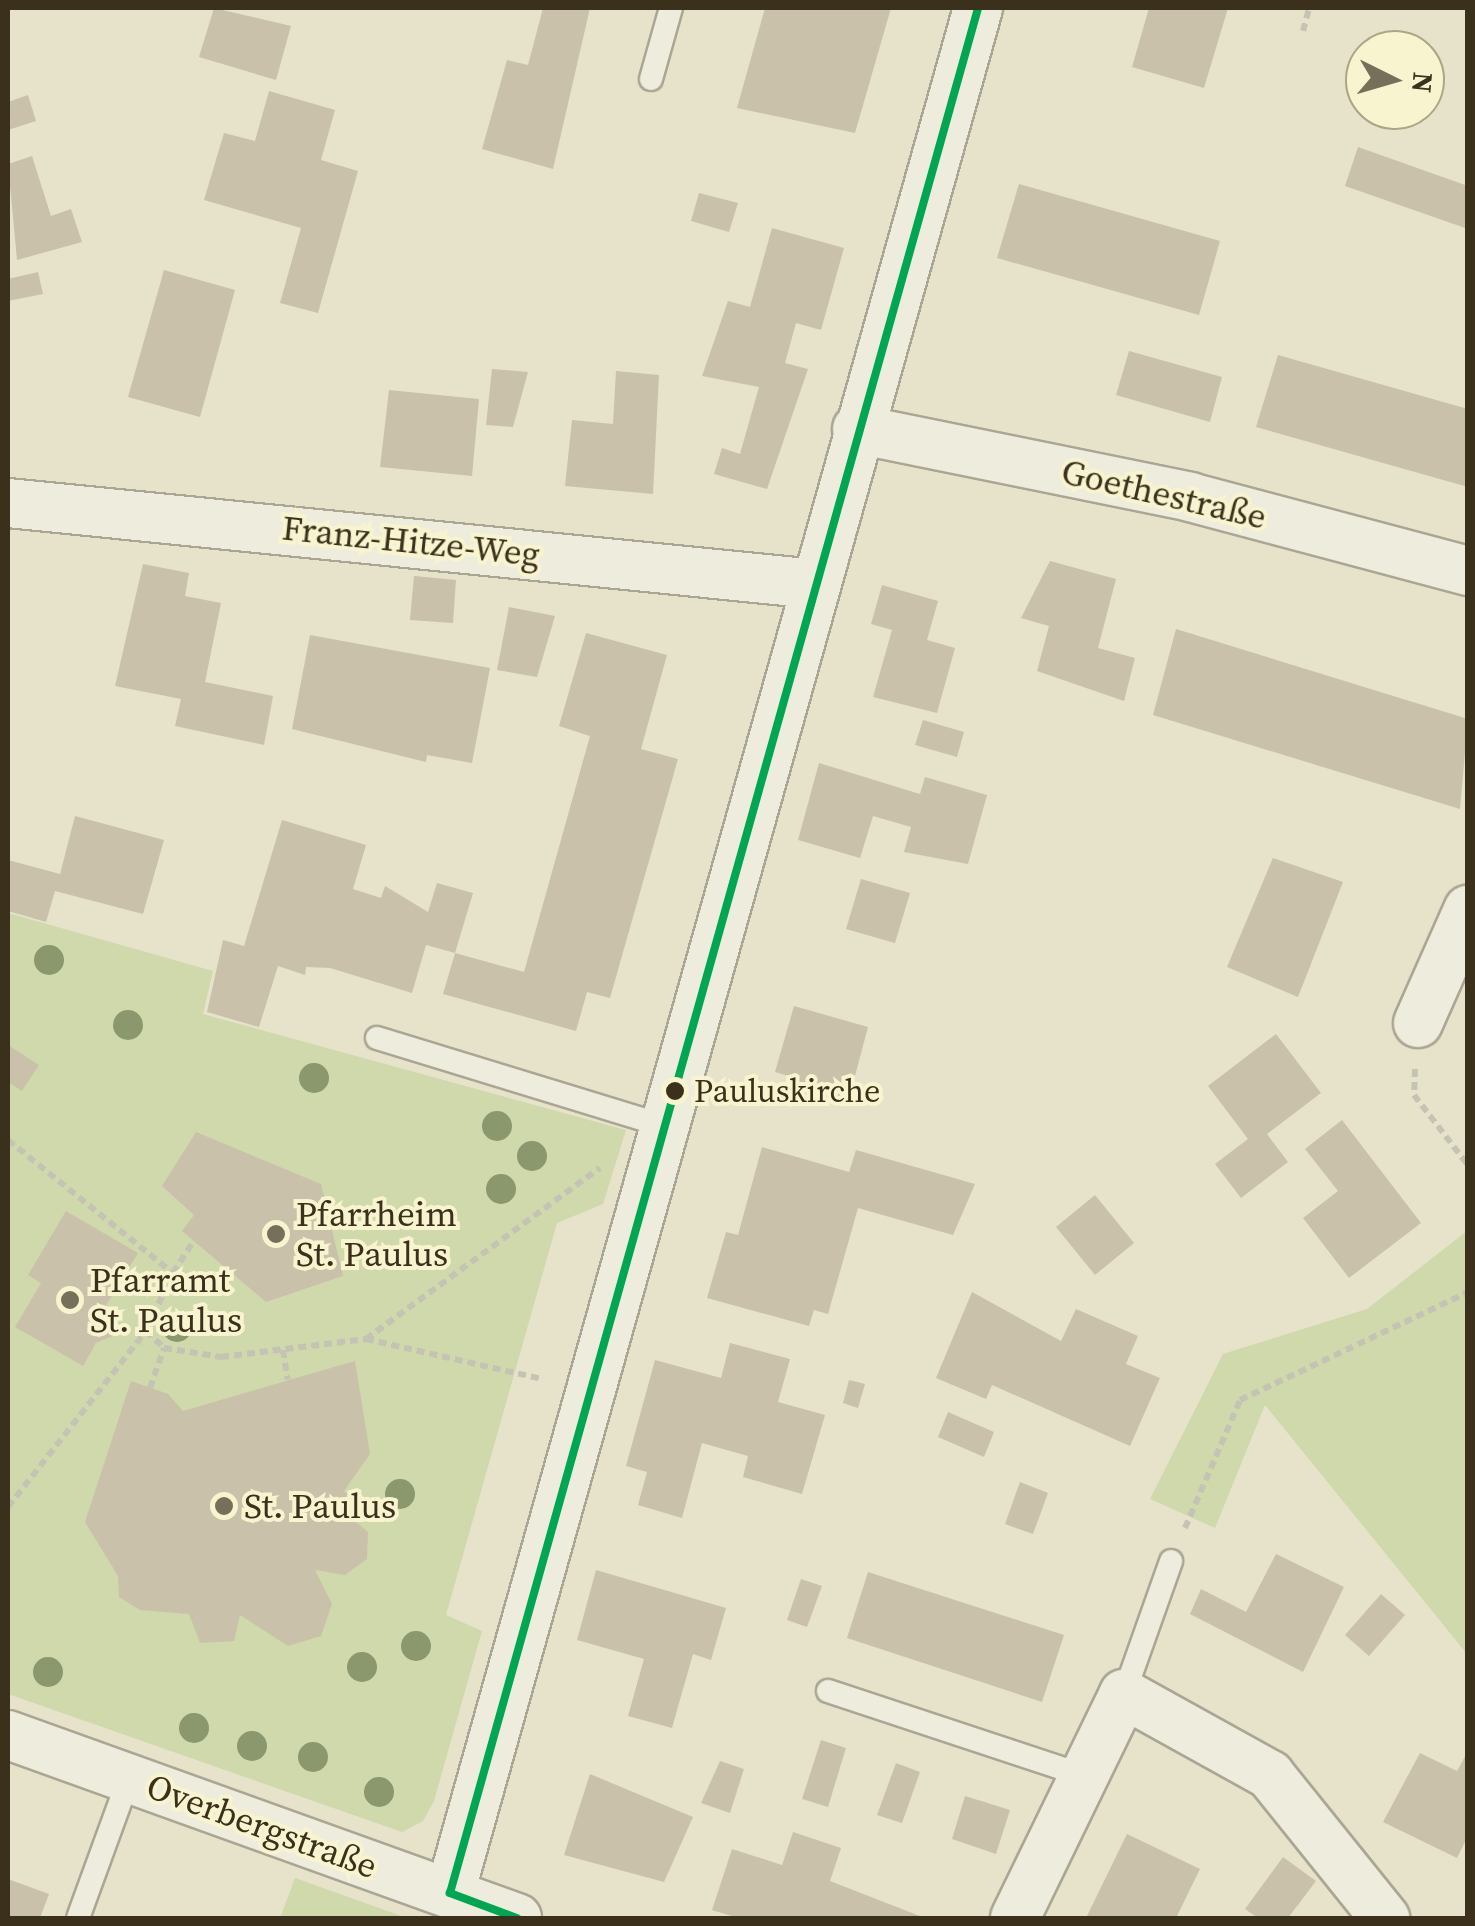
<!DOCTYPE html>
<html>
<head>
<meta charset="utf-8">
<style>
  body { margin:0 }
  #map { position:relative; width:1475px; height:1926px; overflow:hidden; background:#e6e3ca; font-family:"Source Serif 4",serif }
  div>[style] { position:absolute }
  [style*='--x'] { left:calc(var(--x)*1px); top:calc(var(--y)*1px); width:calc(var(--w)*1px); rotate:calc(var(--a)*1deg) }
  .green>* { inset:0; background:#cfd9ab }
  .building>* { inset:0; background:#cac1ab }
  .path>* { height:6px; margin-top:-3px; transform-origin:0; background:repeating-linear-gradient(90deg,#c5c3b4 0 8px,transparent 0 13px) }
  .roads { filter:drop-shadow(2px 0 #aba694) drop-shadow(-2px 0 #aba694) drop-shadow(0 2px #aba694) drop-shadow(0 -2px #aba694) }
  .service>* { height:22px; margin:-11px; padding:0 11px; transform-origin:11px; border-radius:11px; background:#edecdd }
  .minor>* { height:48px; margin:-24px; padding:0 24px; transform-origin:24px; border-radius:24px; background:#edecdd }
  .bus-1>* { height:8px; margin:-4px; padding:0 4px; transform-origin:4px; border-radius:4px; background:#00a651 }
  .trees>* { width:30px; height:30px; margin:-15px; border-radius:50%; background:#8b976d }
  .dots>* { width:28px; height:28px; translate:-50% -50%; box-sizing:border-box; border:5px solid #f8f4cf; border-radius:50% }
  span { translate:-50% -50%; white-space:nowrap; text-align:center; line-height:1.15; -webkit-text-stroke:8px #f8f4cf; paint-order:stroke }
  .bus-label { font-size:32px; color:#3a301c }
  .left { translate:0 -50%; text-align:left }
  .street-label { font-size:35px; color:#3a301c }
  .poi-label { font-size:35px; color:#3a301c }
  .frame { position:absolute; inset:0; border:10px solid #3a301c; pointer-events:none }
  .north { position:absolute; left:1345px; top:30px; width:100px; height:100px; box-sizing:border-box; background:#f8f4cf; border:2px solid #aca687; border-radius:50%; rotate:95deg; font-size:28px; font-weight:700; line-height:40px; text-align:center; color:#3a301c }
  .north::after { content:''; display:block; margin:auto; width:35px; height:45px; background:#766f59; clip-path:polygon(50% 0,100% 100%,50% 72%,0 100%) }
</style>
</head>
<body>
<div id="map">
  <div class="green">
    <i style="clip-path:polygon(8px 913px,213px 971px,203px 1014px,626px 1130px,603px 1204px,557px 1223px,446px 1615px,482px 1631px,434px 1801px,423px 1821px,402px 1832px,8px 1694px)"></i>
    <i style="clip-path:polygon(1467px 1231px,1467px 1654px,1265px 1405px,1215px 1528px,1150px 1499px,1223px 1354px,1367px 1309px)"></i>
    <i style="clip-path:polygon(295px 1878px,407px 1918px,280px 1918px)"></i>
  </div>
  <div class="building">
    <i style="clip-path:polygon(214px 8px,291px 26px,276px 80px,199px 57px)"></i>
    <i style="clip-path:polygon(543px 8px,590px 8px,553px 169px,482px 149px,507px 60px,528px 65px)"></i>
    <i style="clip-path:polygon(765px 8px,891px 8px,855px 133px,737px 108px)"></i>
    <i style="clip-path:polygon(1149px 8px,1228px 8px,1204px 88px,1132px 67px)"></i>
    <i style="clip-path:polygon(269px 91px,335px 110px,321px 160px,358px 171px,318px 313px,280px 303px,301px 228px,204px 200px,224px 133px,255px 141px)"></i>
    <i style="clip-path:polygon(28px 95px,36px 121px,8px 130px,8px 102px)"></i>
    <i style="clip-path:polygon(1358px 147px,1468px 186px,1468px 229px,1345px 186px)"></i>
    <i style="clip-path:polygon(32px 156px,51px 216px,71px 209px,82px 242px,17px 260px,8px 164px)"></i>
    <i style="clip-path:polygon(1019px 184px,1220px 241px,1199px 315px,997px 258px)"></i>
    <i style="clip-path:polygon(699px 193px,738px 203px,729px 232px,691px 221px)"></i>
    <i style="clip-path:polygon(772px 228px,844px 248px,821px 330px,796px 323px,785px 363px,808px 369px,767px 489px,714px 474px,722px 448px,740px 454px,759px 387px,702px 376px,728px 301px,750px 307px)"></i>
    <i style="clip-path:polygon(164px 270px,235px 290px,200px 417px,128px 397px)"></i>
    <i style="clip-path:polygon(38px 272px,43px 294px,8px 301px,8px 279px)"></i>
    <i style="clip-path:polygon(1129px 351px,1222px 377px,1210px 422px,1116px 395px)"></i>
    <i style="clip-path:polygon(1278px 355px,1468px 409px,1468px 487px,1256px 427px)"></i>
    <i style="clip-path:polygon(492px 369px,528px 372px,513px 427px,486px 425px)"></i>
    <i style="clip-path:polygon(616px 371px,659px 375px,653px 494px,565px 486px,572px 420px,613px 424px)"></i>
    <i style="clip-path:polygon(389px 390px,479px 399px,472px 476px,380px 467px)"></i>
    <i style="clip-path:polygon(1050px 561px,1116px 579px,1098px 648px,1135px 658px,1124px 701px,1037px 671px,1049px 626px,1021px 618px)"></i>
    <i style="clip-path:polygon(143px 564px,189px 573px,185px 596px,221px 603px,205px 682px,273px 696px,264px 745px,175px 726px,181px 699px,115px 686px)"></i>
    <i style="clip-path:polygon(414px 576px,456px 580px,453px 623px,410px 620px)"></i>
    <i style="clip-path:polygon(882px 585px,938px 601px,927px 640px,955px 648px,937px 713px,873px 697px,892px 630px,871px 624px)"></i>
    <i style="clip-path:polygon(509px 607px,555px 616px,537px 677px,497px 670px)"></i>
    <i style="clip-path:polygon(1176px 629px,1468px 719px,1460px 809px,1153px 715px)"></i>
    <i style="clip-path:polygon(586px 633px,667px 655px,641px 749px,678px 759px,610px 998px,587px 992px,576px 1031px,443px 994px,455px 953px,524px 972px,590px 736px,559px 726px)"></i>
    <i style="clip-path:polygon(310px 635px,490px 668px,472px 763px,427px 755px,426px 762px,292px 729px)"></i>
    <i style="clip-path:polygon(923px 720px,964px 732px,957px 757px,915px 745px)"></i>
    <i style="clip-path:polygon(819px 763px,920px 794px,925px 777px,987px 795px,968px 864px,904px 852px,911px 827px,873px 816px,860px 858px,798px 840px)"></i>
    <i style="clip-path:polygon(75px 816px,164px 840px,143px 914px,55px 891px,46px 922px,8px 911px,8px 860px,60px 874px)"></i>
    <i style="clip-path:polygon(282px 820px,366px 845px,353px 889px,381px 898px,385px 886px,428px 912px,437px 883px,473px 893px,455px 953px,426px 945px,412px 993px,330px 968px,306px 967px,305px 975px,278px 966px,259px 1027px,207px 1012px,223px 940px,244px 946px)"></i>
    <i style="clip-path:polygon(1273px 858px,1343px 882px,1298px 997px,1227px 967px)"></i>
    <i style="clip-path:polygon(861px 879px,910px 893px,895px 943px,846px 929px)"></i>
    <i style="clip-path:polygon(794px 1006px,868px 1027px,847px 1106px,791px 1091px,795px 1078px,775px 1072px)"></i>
    <i style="clip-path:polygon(1276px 1034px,1321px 1093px,1267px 1134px,1288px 1162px,1241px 1198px,1215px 1164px,1248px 1139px,1208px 1086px)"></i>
    <i style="clip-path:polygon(8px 1045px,39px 1065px,22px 1091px,8px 1082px)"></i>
    <i style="clip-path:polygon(1342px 1120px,1421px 1223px,1349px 1278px,1303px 1218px,1338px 1191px,1305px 1149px)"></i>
    <i style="clip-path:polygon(196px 1132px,321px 1184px,343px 1276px,266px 1302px,182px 1231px,194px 1215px,162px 1186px)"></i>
    <i style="clip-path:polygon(762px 1147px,849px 1172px,856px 1150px,975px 1184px,953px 1235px,858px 1208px,828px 1314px,814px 1310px,809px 1326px,707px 1298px,726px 1232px,738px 1235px)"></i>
    <i style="clip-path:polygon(1095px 1195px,1134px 1243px,1095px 1275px,1056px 1227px)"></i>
    <i style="clip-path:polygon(66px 1211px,138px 1253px,99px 1317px,115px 1335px,96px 1343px,83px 1366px,15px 1327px,41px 1283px,28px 1275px)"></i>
    <i style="clip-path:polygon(972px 1292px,1061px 1341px,1076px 1309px,1138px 1336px,1126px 1364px,1160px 1378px,1130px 1446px,992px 1385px,986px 1399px,936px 1378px)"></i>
    <i style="clip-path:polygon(730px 1343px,790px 1359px,778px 1402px,825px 1415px,802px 1494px,743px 1477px,748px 1456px,702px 1443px,682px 1518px,638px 1505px,647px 1472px,626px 1466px,655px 1360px,721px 1378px)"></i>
    <i style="clip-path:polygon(355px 1361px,370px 1454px,344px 1491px,358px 1503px,350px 1517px,368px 1532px,367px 1559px,345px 1575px,315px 1570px,332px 1604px,321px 1636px,288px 1646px,240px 1615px,234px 1641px,200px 1643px,189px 1614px,140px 1610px,119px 1597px,118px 1576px,85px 1522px,131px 1381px,168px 1394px,183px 1411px)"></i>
    <i style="clip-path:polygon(849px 1380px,865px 1384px,858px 1408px,843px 1403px)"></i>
    <i style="clip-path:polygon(948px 1412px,994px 1432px,984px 1457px,938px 1437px)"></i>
    <i style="clip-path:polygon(1020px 1482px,1048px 1493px,1033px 1534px,1005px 1524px)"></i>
    <i style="clip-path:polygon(1276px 1554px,1344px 1587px,1303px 1672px,1190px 1614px,1201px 1589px,1246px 1612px)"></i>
    <i style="clip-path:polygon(596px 1570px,726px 1608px,711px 1660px,693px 1654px,672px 1728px,628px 1716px,644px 1659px,577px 1640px)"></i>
    <i style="clip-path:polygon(868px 1572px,1064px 1635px,1042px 1702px,847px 1638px)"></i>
    <i style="clip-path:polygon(801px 1579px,822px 1586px,807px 1627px,787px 1620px)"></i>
    <i style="clip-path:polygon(1381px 1594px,1405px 1615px,1369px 1656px,1345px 1635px)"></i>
    <i style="clip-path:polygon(821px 1740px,846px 1748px,828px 1807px,802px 1799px)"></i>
    <i style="clip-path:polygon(1468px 1751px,1468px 1836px,1457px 1858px,1383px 1822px,1420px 1753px,1457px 1771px)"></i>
    <i style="clip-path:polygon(720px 1761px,744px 1769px,730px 1813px,701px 1803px)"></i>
    <i style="clip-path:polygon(896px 1763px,920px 1772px,902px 1823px,877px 1815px)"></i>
    <i style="clip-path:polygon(590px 1774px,693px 1817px,664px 1882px,564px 1855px)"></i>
    <i style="clip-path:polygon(965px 1796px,1010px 1810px,996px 1854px,952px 1839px)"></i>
    <i style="clip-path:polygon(793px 1832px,841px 1848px,830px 1881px,925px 1918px,738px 1918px,712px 1910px,732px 1849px,782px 1865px)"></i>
    <i style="clip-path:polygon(1127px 1834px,1200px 1869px,1176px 1918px,1086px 1918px)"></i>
    <i style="clip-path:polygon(1283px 1857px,1316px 1881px,1288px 1918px,1258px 1918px,1245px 1909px)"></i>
    <i style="clip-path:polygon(8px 1879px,49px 1894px,40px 1918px,8px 1918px)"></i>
  </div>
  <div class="path">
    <i style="--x:1303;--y:31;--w:24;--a:-75"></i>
    <i style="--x:1415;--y:1069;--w:26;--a:92"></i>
    <i style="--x:1414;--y:1095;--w:88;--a:52.4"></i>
    <i style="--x:8;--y:1140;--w:212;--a:38.9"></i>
    <i style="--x:173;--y:1273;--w:64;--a:115"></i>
    <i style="--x:173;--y:1273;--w:37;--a:-57"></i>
    <i style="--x:366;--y:1339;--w:290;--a:-36.2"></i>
    <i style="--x:283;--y:1350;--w:30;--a:81"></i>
    <i style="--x:150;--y:1388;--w:42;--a:-70.7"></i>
    <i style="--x:8;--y:1507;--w:224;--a:-51.9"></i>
    <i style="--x:146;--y:1331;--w:25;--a:43"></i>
    <i style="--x:164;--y:1348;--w:58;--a:9"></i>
    <i style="--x:221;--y:1357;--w:146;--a:-7.1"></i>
    <i style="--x:366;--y:1339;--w:180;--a:12.8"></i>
    <i style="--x:1185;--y:1528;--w:139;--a:-66.7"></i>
    <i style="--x:1240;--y:1400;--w:252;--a:-25.3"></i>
  </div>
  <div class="roads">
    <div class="service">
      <i style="--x:651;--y:79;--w:74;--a:-74.3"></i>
      <i style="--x:377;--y:1038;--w:300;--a:17"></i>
      <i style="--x:828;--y:1691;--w:271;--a:18.3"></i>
      <i style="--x:1124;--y:1694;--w:141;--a:-70.5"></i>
      <i style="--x:78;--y:1918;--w:149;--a:-70"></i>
    </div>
    <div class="minor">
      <i style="--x:857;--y:429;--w:340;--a:11.5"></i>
      <i style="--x:1190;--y:497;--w:288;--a:14.9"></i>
      <i style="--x:8;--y:503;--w:811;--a:5.73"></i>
      <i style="--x:1418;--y:1023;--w:124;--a:-66.1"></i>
      <i style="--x:8;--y:1735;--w:541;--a:19.77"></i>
      <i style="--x:450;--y:1893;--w:1958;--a:-74.35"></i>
      <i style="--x:1015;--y:1918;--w:249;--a:-64.1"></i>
      <i style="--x:1124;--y:1694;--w:167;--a:29"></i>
      <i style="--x:1270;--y:1775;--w:184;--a:51.2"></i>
    </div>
  </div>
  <div class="bus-1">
    <i style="--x:517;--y:1918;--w:72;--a:-159.5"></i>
    <i style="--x:450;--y:1893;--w:1958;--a:-74.35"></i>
  </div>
  <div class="trees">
    <i style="left:49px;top:960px"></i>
    <i style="left:128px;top:1025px"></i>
    <i style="left:314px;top:1078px"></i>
    <i style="left:497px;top:1126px"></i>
    <i style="left:532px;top:1156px"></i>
    <i style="left:501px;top:1189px"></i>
    <i style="left:177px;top:1327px"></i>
    <i style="left:400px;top:1494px"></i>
    <i style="left:416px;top:1646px"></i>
    <i style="left:362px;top:1667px"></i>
    <i style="left:48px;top:1672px"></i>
    <i style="left:194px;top:1728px"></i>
    <i style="left:252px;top:1746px"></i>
    <i style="left:313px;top:1757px"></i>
    <i style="left:379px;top:1792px"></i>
  </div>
  <div class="dots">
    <i style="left:675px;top:1091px;background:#3a301c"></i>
    <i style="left:276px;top:1234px;background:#766f59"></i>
    <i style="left:70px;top:1300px;background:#766f59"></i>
    <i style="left:224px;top:1506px;background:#766f59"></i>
  </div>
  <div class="bus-label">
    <span class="left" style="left:694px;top:1091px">Pauluskirche</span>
  </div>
  <div class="street-label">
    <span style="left:1164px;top:494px;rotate:13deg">Goethestraße</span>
    <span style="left:411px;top:541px;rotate:6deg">Franz-Hitze-Weg</span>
    <span style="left:262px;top:1826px;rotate:20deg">Overbergstraße</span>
  </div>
  <div class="poi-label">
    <span class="left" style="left:296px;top:1234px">Pfarrheim<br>St. Paulus</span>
    <span class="left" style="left:90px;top:1300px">Pfarramt<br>St. Paulus</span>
    <span class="left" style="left:244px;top:1506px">St. Paulus</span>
  </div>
  <div class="frame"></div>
  <div class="north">N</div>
</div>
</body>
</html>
